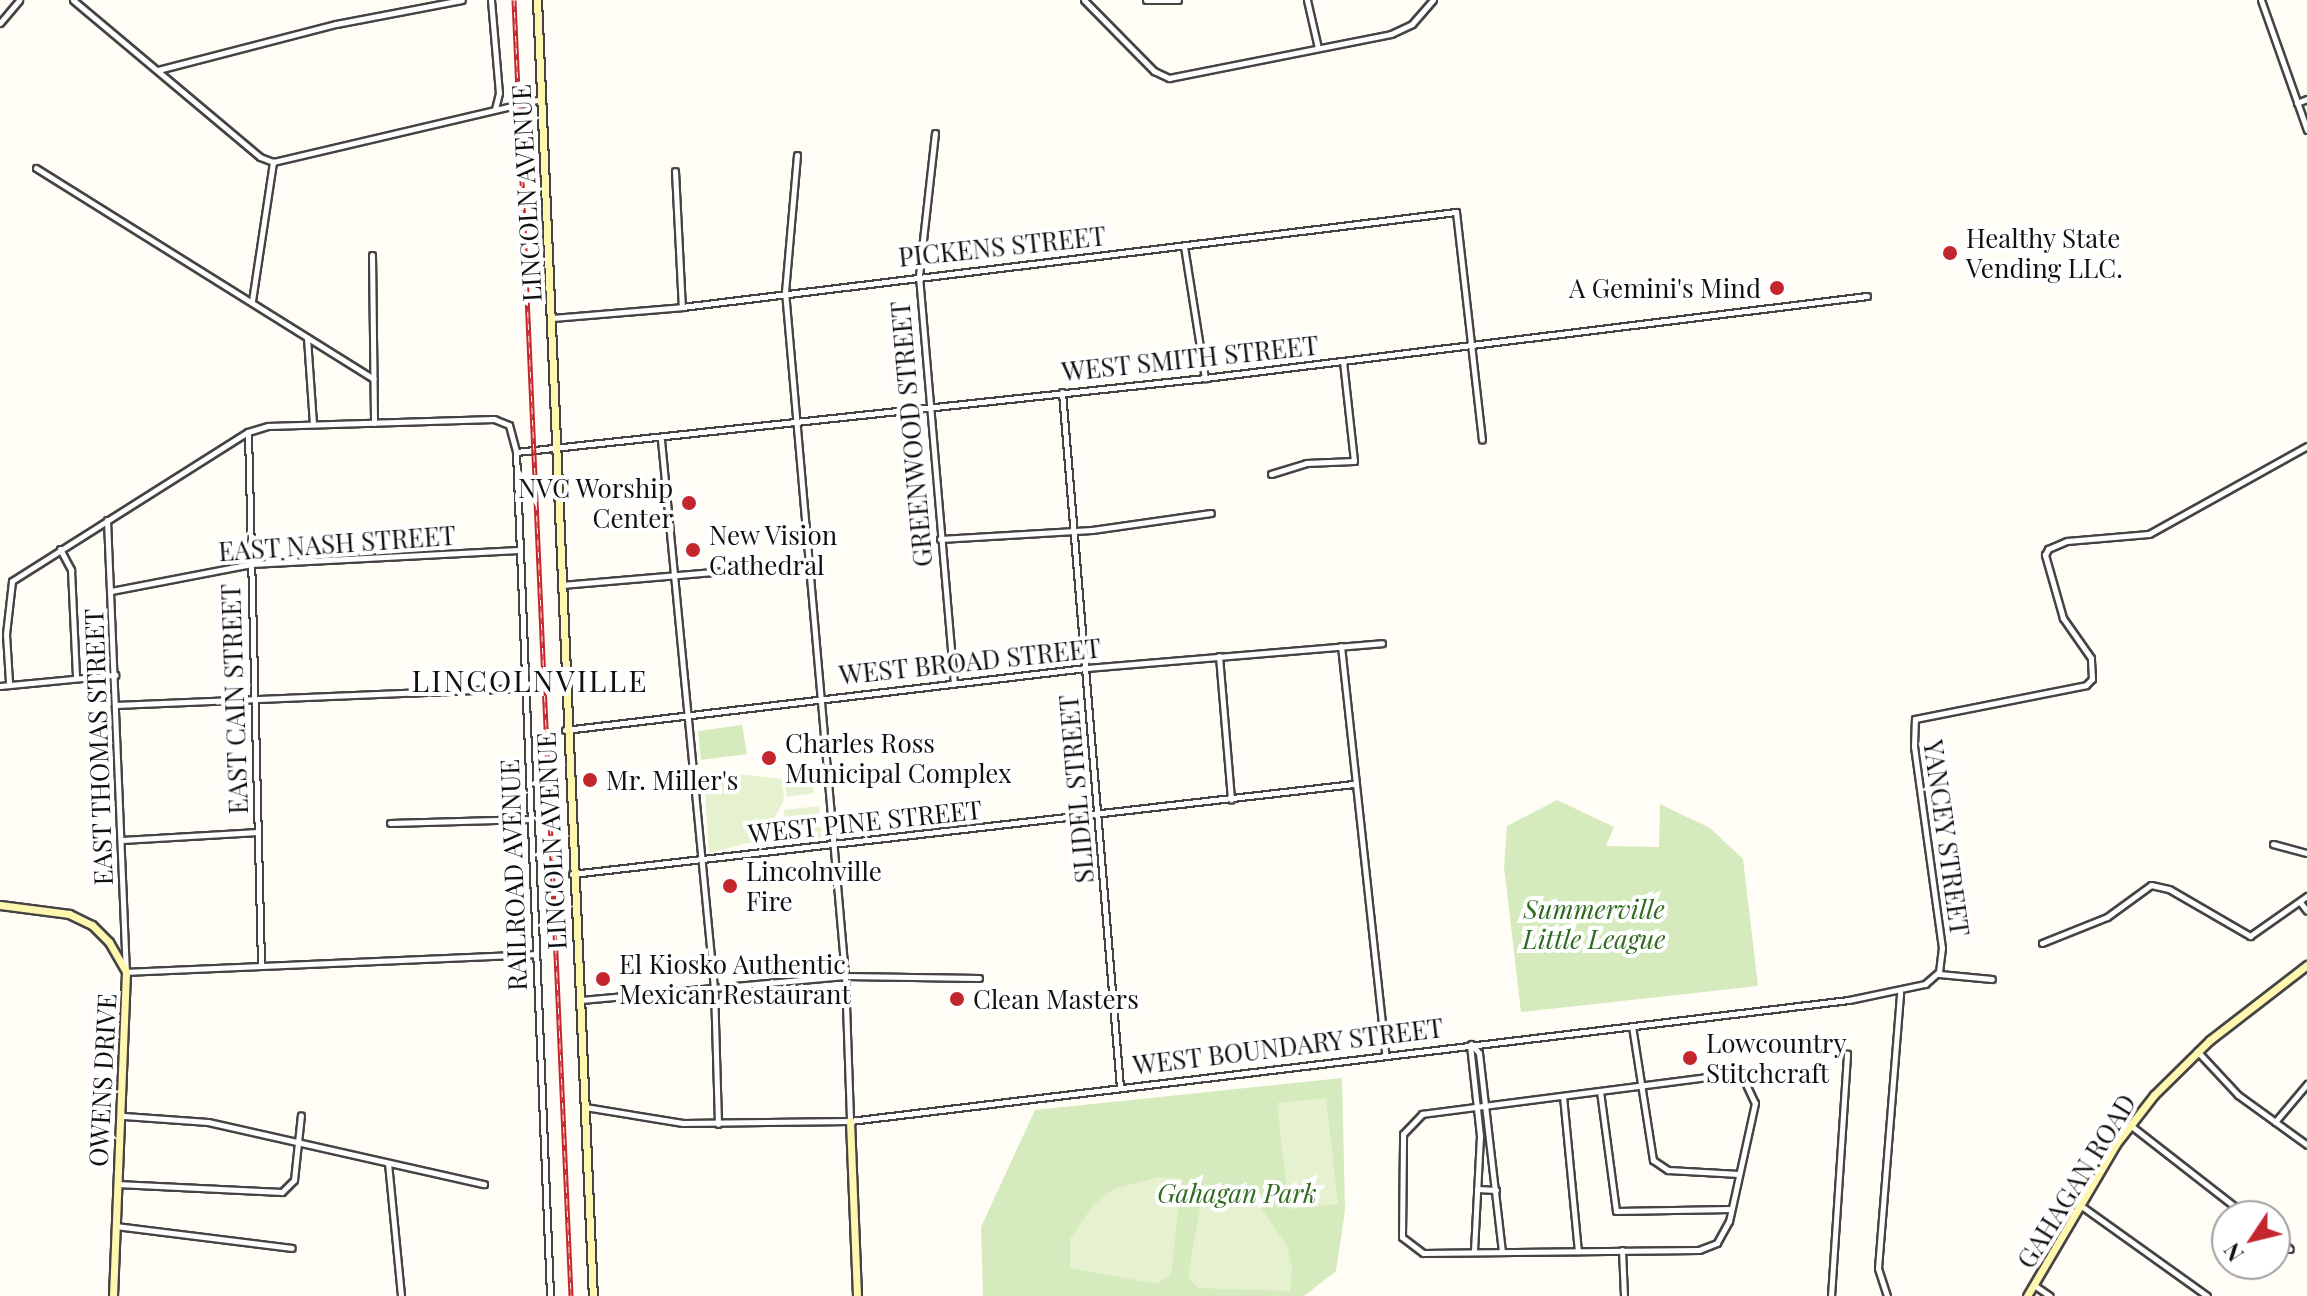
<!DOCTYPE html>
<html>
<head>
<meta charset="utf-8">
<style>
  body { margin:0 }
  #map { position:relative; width:2307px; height:1296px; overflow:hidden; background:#fffdf5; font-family:"Playfair Display",serif }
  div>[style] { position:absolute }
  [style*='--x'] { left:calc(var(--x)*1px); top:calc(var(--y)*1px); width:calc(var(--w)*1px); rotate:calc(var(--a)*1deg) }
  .green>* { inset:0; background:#d5ebbd }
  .pitch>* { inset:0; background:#e6f2cf }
  .roads { filter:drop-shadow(2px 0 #444) drop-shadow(-2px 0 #444) drop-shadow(0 2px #444) drop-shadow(0 -2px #444) }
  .street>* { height:5px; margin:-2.5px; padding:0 2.5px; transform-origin:2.5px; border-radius:2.5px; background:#fff }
  .secondary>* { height:7px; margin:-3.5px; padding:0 3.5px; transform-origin:3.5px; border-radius:3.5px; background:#fff6b0 }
  .rail>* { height:5px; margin-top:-2.5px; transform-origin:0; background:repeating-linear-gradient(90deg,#fff 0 6px,#c4262e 0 12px); box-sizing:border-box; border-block:2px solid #c4262e }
  .dots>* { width:22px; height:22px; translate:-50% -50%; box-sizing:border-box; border:4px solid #fff; border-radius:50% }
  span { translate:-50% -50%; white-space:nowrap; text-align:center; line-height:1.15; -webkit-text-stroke:8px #fff; paint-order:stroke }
  .street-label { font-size:26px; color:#111 }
  .poi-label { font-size:26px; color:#111 }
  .left { translate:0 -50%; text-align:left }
  .right { translate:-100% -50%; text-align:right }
  .park-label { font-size:26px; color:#2f6b1f; font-style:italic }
  .quarter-label { font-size:30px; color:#111; letter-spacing:2px }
  .north { position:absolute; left:2211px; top:1200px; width:80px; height:80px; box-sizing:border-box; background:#fff; border:2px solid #a0a0a0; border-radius:50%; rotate:235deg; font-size:22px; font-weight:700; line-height:32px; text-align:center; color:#111 }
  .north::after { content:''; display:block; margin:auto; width:28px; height:36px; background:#c4262e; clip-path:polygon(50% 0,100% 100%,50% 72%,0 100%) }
</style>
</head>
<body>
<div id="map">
  <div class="green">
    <i style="clip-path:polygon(742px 725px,747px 754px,701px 760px,698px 731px)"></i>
    <i style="clip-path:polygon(1557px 800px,1614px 827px,1606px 846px,1659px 847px,1660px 804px,1710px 828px,1743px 859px,1758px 986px,1521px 1012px,1504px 867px,1507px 826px)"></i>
    <i style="clip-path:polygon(1342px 1078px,1345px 1211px,1336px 1271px,1304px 1296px,983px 1296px,981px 1227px,1035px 1110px)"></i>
  </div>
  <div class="pitch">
    <i style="clip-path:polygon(712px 771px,782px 779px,784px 800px,771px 824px,752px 842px,709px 853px,704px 778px)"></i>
    <i style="clip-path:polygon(812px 778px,814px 793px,787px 797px,785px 782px)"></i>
    <i style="clip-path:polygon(819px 806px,822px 838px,787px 842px,784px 810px)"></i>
    <i style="clip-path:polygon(1326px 1098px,1338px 1204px,1289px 1209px,1277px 1103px)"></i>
    <i style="clip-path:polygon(1159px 1177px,1182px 1179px,1171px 1274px,1157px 1284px,1070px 1268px,1070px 1239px,1094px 1204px,1114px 1189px)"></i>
    <i style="clip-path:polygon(1204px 1184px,1242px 1194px,1259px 1205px,1287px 1246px,1292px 1268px,1290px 1291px,1198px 1288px,1188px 1277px)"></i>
  </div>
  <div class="roads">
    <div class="street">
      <i style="--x:73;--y:0;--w:244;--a:40"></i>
      <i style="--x:260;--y:157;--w:14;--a:21"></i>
      <i style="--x:273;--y:162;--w:275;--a:-13.2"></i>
      <i style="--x:491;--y:0;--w:93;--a:85.1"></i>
      <i style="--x:499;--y:93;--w:16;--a:104"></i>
      <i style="--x:1084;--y:0;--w:100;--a:45.4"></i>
      <i style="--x:1154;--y:71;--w:17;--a:25"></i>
      <i style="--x:1169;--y:78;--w:226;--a:-11.2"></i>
      <i style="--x:1391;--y:34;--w:23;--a:-25"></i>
      <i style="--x:1412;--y:24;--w:32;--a:-49"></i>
      <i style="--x:1146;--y:0;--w:32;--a:0"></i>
      <i style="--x:1307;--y:0;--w:49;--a:77.1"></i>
      <i style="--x:2261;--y:0;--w:138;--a:70.5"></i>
      <i style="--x:0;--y:23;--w:30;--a:-50"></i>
      <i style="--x:158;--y:70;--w:184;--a:-14.5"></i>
      <i style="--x:336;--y:24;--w:128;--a:-10.8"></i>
      <i style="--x:2297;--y:103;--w:11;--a:-22"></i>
      <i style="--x:935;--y:133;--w:144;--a:96.4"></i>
      <i style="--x:919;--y:276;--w:409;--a:85.1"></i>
      <i style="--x:797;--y:155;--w:137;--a:95"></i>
      <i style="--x:785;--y:291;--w:688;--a:84.99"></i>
      <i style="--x:845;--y:976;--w:145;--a:88"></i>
      <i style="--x:36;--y:168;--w:398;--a:32"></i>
      <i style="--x:675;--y:171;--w:136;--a:87.1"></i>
      <i style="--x:1184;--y:246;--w:134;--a:81"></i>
      <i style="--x:372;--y:255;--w:168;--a:89.3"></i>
      <i style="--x:252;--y:301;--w:141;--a:-81.4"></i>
      <i style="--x:552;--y:318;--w:130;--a:-4.8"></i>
      <i style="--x:682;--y:307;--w:780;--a:-7"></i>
      <i style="--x:1456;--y:212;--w:229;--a:83.5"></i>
      <i style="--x:307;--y:338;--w:86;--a:86"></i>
      <i style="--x:1062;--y:392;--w:697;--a:85.23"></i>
      <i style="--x:248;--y:432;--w:533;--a:88.6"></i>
      <i style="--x:661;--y:440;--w:551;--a:84.48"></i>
      <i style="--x:714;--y:988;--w:136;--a:88.3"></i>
      <i style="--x:516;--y:452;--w:693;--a:-6.13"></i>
      <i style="--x:1205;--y:378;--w:667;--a:-7.06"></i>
      <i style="--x:1271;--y:474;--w:37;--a:-17"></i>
      <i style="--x:1306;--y:463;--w:48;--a:-2.4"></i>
      <i style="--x:1354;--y:461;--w:100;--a:-96.3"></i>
      <i style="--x:107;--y:520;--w:452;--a:87.6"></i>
      <i style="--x:126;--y:972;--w:410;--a:-2.5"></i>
      <i style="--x:940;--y:539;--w:152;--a:-3.4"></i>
      <i style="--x:1092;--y:530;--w:120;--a:-8.1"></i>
      <i style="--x:60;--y:549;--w:24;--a:62"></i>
      <i style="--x:71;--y:570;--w:108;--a:87.3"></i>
      <i style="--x:561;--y:585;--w:247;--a:-4.9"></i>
      <i style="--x:111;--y:591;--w:143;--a:-10.9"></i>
      <i style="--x:251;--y:564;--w:268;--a:-3"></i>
      <i style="--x:1341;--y:646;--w:410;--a:83.8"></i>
      <i style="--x:1219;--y:656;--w:144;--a:85.2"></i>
      <i style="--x:9;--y:682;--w:48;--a:-93.6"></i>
      <i style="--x:6;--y:634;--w:53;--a:-83.5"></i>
      <i style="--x:12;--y:581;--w:279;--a:-32.3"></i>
      <i style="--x:248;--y:432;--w:21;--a:-17"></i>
      <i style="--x:268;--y:426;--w:226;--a:-1.8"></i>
      <i style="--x:494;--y:419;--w:16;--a:22"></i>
      <i style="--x:509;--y:425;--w:28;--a:75"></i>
      <i style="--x:516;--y:452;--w:845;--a:87.69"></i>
      <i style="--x:0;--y:686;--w:116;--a:-5.5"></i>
      <i style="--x:118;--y:705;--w:407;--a:-2.4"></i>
      <i style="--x:565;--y:730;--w:525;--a:-6.79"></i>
      <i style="--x:1086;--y:668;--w:297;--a:-4.8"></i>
      <i style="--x:390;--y:823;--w:141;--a:-1.6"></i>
      <i style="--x:122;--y:840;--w:136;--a:-3.4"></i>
      <i style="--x:2273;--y:844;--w:35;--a:15"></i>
      <i style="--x:572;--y:874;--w:786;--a:-6.57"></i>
      <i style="--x:2300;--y:902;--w:11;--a:52"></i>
      <i style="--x:2042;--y:943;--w:70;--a:-21.8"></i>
      <i style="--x:2107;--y:917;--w:54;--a:-36"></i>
      <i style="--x:2151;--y:885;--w:18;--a:13"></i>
      <i style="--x:2169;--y:889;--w:94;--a:30.1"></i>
      <i style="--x:2250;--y:936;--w:70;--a:-35.1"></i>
      <i style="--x:1939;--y:974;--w:53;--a:5.4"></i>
      <i style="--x:581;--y:1000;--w:265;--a:-5.2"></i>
      <i style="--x:845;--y:976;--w:134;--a:0.9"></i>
      <i style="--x:1632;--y:1026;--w:136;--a:81.1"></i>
      <i style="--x:1653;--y:1160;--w:18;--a:34"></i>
      <i style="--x:1668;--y:1170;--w:71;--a:3.2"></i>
      <i style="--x:1471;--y:1044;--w:12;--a:48"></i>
      <i style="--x:1479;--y:1053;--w:200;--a:83.4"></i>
      <i style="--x:1470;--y:1045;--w:92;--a:83.7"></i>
      <i style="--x:1480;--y:1136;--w:116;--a:93"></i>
      <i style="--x:2197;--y:1051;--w:60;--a:47"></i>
      <i style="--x:2238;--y:1095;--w:85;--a:35.9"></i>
      <i style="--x:1715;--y:1076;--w:31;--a:11"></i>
      <i style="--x:1745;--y:1082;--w:23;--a:65"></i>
      <i style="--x:1755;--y:1103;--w:121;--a:102.4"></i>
      <i style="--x:1729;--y:1221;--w:25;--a:119"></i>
      <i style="--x:1717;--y:1243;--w:19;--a:159"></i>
      <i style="--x:1699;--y:1250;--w:276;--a:179.4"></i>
      <i style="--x:1423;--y:1253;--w:26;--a:-143"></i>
      <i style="--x:1402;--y:1237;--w:103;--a:-89.4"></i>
      <i style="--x:1403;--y:1134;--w:28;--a:-46"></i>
      <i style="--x:1422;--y:1114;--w:295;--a:-7.4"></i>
      <i style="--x:1600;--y:1091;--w:121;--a:82.4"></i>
      <i style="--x:1616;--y:1211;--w:115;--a:-1"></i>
      <i style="--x:1563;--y:1096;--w:156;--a:84.5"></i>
      <i style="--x:585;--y:1107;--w:99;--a:9.3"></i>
      <i style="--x:683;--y:1123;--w:167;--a:-0.7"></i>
      <i style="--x:850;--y:1121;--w:1006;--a:-6.91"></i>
      <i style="--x:1849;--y:1000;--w:78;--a:-11.9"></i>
      <i style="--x:1925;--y:984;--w:18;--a:-41"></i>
      <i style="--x:1939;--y:972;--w:24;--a:-83"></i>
      <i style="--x:1942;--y:948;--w:204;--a:-97.9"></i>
      <i style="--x:1914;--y:746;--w:27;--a:-88"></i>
      <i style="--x:1915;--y:719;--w:174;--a:-11.2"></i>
      <i style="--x:2086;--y:685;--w:8;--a:-45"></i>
      <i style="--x:2092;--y:679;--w:21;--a:-93"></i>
      <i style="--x:2091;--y:658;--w:49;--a:-125"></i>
      <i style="--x:2063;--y:618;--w:66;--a:-105.9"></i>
      <i style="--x:2045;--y:555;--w:7;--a:-63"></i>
      <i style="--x:2048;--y:549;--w:21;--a:-23"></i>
      <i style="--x:2067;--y:541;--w:82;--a:-4.9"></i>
      <i style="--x:2149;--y:534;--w:181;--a:-29.1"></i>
      <i style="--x:124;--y:1116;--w:84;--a:4.1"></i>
      <i style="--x:208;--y:1122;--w:283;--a:12.7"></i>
      <i style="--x:2275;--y:1122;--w:50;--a:-49.9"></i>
      <i style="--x:2130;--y:1125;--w:148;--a:37.9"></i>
      <i style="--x:388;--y:1163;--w:134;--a:84.4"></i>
      <i style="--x:117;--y:1184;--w:165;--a:2.8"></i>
      <i style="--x:282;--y:1192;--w:17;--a:-45"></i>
      <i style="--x:294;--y:1180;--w:65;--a:-83.9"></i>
      <i style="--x:1477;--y:1189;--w:19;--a:3"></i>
      <i style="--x:2080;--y:1205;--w:156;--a:35.6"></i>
      <i style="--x:116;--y:1226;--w:177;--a:7.1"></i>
      <i style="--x:2275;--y:1237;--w:19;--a:39"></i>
      <i style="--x:1622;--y:1250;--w:46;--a:87.5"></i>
      <i style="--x:2034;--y:1285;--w:19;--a:35"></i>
      <i style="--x:1831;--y:1296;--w:243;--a:-86.2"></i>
      <i style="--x:1887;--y:1296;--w:29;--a:-108"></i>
      <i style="--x:1878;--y:1268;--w:276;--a:-85.4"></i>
    </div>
    <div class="secondary">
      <i style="--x:537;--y:0;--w:1297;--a:87.53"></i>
      <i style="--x:0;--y:905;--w:70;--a:7.4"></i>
      <i style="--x:69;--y:914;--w:25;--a:26"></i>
      <i style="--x:92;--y:925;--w:24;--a:45"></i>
      <i style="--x:109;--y:942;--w:34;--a:60"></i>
      <i style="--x:126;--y:972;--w:324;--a:92.3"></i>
      <i style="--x:850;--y:1121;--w:175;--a:87.7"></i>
      <i style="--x:2027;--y:1296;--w:176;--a:-59.6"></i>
      <i style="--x:2116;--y:1144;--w:62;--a:-52.2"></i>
      <i style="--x:2154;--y:1095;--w:78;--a:-44.5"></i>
      <i style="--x:2210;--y:1040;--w:123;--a:-37.7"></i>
    </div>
  </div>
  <div class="rail">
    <i style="--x:514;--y:0;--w:1297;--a:87.48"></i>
  </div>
  <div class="dots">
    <i style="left:1950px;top:253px;background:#c4262e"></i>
    <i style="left:1777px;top:288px;background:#c4262e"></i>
    <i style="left:689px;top:503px;background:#c4262e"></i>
    <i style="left:693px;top:550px;background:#c4262e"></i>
    <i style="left:769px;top:758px;background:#c4262e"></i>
    <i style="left:590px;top:780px;background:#c4262e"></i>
    <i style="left:730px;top:886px;background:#c4262e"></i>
    <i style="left:603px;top:979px;background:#c4262e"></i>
    <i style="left:957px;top:999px;background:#c4262e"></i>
    <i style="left:1690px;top:1058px;background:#c4262e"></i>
  </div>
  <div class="street-label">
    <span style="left:526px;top:193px;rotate:-93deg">LINCOLN AVENUE</span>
    <span style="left:1002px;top:246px;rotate:-6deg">PICKENS STREET</span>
    <span style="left:1190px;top:358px;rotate:-6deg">WEST SMITH STREET</span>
    <span style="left:911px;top:434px;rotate:-95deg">GREENWOOD STREET</span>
    <span style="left:337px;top:543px;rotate:-4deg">EAST NASH STREET</span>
    <span style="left:970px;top:661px;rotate:-6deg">WEST BROAD STREET</span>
    <span style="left:234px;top:699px;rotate:-92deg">EAST CAIN STREET</span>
    <span style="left:98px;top:747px;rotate:-92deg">EAST THOMAS STREET</span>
    <span style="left:1076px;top:789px;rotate:-95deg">SLIDEL STREET</span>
    <span style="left:865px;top:821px;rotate:-6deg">WEST PINE STREET</span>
    <span style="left:1947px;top:838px;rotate:82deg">YANCEY STREET</span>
    <span style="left:551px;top:841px;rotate:-93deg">LINCOLN AVENUE</span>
    <span style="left:513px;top:875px;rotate:-92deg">RAILROAD AVENUE</span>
    <span style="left:1288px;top:1046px;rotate:-7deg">WEST BOUNDARY STREET</span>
    <span style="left:102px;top:1080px;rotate:-87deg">OWENS DRIVE</span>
    <span style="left:2076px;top:1181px;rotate:-58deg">GAHAGAN ROAD</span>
  </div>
  <div class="poi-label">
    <span class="left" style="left:1966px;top:253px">Healthy State<br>Vending LLC.</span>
    <span class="right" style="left:1761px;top:288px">A Gemini's Mind</span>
    <span class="right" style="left:673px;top:503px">NVC Worship<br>Center</span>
    <span class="left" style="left:709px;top:550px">New Vision<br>Cathedral</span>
    <span class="left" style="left:785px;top:758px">Charles Ross<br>Municipal Complex</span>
    <span class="left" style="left:606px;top:780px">Mr. Miller's</span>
    <span class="left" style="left:746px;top:886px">Lincolnville<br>Fire</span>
    <span class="left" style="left:619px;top:979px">El Kiosko Authentic<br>Mexican Restaurant</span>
    <span class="left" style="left:973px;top:999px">Clean Masters</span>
    <span class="left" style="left:1706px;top:1058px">Lowcountry<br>Stitchcraft</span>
  </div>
  <div class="park-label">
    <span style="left:1594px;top:924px">Summerville<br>Little League</span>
    <span style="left:1237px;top:1193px">Gahagan Park</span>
  </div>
  <div class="quarter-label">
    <span style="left:530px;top:680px">LINCOLNVILLE</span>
  </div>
  <div class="north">N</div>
</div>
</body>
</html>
